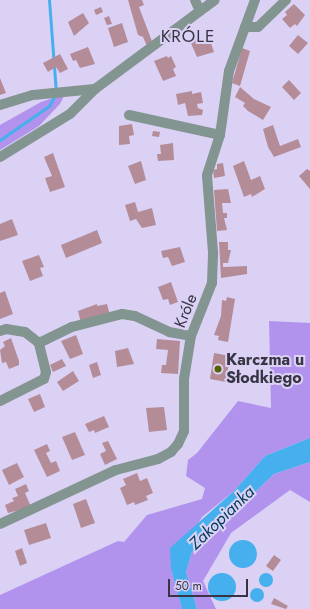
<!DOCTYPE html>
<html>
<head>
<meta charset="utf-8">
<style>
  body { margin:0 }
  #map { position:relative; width:310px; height:609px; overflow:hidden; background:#dbd1f5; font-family:Jost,sans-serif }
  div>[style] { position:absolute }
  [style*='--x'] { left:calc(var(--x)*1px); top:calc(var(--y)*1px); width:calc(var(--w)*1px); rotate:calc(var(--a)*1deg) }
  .green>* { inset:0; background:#b193ee }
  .water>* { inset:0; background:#46afed }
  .round { border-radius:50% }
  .stream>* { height:3px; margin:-1.5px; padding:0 1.5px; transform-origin:1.5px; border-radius:1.5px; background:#46afed }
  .building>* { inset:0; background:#b48c98 }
  .minor>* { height:10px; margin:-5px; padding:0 5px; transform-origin:5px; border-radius:5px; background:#829590 }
  .dots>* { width:11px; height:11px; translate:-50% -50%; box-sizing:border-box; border:2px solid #dbd1f5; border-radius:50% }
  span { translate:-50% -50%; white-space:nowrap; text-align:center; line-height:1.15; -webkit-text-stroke:4px #dbd1f5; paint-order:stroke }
  .street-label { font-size:16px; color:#383443 }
  .poi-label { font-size:16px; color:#383443; font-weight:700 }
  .left { translate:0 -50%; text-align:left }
  .neighbourhood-label { font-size:17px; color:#383443; letter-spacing:1px }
  .water-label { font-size:17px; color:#003d5b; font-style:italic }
  .scale { position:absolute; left:168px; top:579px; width:80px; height:18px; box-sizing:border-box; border:2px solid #383443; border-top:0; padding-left:5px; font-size:12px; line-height:14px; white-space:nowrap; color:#383443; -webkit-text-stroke:3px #dbd1f5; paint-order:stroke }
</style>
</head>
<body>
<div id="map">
  <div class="green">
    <i style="clip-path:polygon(65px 94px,60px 104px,39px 126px,0 150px,0 125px,41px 102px)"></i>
    <i style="clip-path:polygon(269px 321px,310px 323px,310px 438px,265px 456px,234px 491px,202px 517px,171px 569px,182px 609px,0 609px,0 595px,118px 541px,124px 542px,147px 515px,202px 499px,205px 488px,186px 476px,188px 460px,197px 453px,238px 401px,271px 408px)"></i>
    <i style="clip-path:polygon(310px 462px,310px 502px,290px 490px,231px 533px,203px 581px,216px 609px,197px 609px,186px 572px,192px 552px,274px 474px)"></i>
  </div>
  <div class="water">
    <i style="clip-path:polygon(310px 438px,310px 462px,274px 474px,192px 552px,186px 572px,197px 609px,182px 609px,171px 569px,170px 548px,234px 491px,265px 456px)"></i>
    <i class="round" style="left:229px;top:540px;width:28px;height:28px"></i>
    <i class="round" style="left:259px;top:573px;width:14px;height:14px"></i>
    <i class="round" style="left:208px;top:573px;width:28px;height:28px"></i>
    <i class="round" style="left:250px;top:588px;width:14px;height:14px"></i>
  </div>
  <div class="stream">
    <i style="--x:0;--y:140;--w:60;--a:-34.8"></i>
    <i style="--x:49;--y:106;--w:15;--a:-62"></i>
    <i style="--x:56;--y:93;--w:93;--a:-94.3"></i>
  </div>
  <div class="building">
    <i style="clip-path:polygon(128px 0,142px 0,144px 5px,139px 7px,153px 44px,147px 46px,143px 37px,138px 35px)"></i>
    <i style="clip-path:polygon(294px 4px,305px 15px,297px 26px,295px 24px,290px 28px,282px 19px,287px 15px,285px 12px)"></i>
    <i style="clip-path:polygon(101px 7px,103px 12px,96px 15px,94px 10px)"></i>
    <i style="clip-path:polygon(83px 13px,89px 23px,74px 36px,68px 22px)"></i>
    <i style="clip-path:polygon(109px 16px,112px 24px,107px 25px,104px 18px)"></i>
    <i style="clip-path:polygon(122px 23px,128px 42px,114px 47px,108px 28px)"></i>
    <i style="clip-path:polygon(298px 35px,308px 43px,298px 54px,289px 46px)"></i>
    <i style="clip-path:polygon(195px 39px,201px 43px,210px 40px,214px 52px,197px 57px,190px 41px)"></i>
    <i style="clip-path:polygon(88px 47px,95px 64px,80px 68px,76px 60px,73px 61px,70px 54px)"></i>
    <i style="clip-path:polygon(242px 48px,250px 51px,240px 86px,232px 83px)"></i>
    <i style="clip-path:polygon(60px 54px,68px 69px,60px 73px,56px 67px,48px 72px,43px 63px)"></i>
    <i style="clip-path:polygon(167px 56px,168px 58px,171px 56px,176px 67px,173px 69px,176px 76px,163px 81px,154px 61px)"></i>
    <i style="clip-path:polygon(0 78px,6px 93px,0 95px)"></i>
    <i style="clip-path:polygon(289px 80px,301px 93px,294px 100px,282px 87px)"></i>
    <i style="clip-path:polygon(240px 87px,254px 99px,271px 107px,263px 120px,248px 111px,243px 106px,245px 103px,235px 97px)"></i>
    <i style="clip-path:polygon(192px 91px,192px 94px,201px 92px,203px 103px,197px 104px,198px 108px,203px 110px,202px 115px,188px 116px,185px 103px,178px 105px,176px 94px)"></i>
    <i style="clip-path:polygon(132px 124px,134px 135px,129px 136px,130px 144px,119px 145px,119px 126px)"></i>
    <i style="clip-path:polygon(273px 125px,280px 146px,298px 139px,301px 147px,274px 157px,268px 147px,263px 129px)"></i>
    <i style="clip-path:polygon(153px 131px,160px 132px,159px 137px,152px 136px)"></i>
    <i style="clip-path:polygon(173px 143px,174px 160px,158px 161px,157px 154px,161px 154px,160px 145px)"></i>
    <i style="clip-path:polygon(53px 153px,65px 187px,50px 192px,45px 178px,52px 176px,44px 157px)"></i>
    <i style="clip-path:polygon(141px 161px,146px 180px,135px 184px,128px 166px)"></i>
    <i style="clip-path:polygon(244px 161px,251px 180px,260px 176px,265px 189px,252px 197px,251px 194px,244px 197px,233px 166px)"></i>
    <i style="clip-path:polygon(223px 163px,225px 176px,214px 178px,213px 170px,217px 169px,217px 164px)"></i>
    <i style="clip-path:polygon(307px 169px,310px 171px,310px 189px,299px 176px)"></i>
    <i style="clip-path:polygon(228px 189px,231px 203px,222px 203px,223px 213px,227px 213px,227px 218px,224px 218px,227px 230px,217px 231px,214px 190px)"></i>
    <i style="clip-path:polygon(135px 202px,138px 212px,152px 208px,156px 225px,142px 228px,136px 219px,130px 221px,125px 205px)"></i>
    <i style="clip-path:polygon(12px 219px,18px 235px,0 241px,0 224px)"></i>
    <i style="clip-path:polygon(97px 230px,102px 243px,66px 258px,61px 245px)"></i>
    <i style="clip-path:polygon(219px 242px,228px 242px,228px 250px,231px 250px,228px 263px,223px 263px,223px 267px,247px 266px,247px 274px,221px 278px)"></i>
    <i style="clip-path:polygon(180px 247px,185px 262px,172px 266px,168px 257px,163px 258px,161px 251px)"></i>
    <i style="clip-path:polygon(39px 255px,44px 267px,40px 268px,43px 276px,30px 281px,22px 261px)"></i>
    <i style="clip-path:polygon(171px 282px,178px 302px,170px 305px,168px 299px,163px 300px,158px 287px)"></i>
    <i style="clip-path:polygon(5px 291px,13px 314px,0 319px,0 293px)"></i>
    <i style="clip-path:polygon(227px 297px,235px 299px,228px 342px,218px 340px,219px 336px,214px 335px,221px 316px,222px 300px,226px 301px)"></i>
    <i style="clip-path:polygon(97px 304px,97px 306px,107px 304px,110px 315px,81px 323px,78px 311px)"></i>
    <i style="clip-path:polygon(76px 335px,83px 354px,70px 359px,61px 341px)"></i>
    <i style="clip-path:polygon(11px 338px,19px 361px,19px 365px,9px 369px,6px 362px,2px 363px,0 350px,5px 346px,3px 342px)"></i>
    <i style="clip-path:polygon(157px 339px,180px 341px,178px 374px,161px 373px,162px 365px,166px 365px,168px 350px,156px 349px)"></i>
    <i style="clip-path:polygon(128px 348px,134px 364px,117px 367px,115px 351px)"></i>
    <i style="clip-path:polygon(214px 353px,230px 356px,226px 382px,210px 379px)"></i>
    <i style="clip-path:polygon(62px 359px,66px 366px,53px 372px,50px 365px)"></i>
    <i style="clip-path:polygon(97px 362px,101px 375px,93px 378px,89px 365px)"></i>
    <i style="clip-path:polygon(73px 371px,79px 381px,63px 391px,57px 382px)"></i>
    <i style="clip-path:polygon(40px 394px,45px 407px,34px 412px,28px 399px)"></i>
    <i style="clip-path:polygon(164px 407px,167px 430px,149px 432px,146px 408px)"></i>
    <i style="clip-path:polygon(104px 416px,109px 427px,95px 433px,94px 430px,89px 432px,85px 424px)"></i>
    <i style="clip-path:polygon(75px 432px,85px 455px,72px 460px,62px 437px)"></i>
    <i style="clip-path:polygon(108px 441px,117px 459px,105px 465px,100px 454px,106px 451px,102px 443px)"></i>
    <i style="clip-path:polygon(47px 444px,50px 451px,46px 453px,51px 463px,56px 461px,60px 471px,47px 477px,34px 450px)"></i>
    <i style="clip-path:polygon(17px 463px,24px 477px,9px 485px,2px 470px)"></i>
    <i style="clip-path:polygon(137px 473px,140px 481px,147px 478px,153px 493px,146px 496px,148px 500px,135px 505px,134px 502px,127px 505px,120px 488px,126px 485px,123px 479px)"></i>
    <i style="clip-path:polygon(26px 484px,29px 491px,25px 493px,31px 507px,8px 513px,5px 505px,14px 501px,12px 498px,18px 496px,15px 489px)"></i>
    <i style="clip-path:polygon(86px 499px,95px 523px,81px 528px,73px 504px)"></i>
    <i style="clip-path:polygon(46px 523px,51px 538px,29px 545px,24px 530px)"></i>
    <i style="clip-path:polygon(22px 548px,27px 563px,20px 566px,15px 551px)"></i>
    <i style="clip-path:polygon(274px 555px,281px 560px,273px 571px,266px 566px)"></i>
    <i style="clip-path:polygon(274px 598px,288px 606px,286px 609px,271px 604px)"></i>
  </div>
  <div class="minor">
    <i style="--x:195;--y:0;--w:12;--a:66"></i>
    <i style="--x:245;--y:27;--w:13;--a:0"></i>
    <i style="--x:258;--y:27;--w:39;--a:-44"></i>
    <i style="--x:0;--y:105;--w:34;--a:-17"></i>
    <i style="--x:33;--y:95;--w:62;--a:-5.5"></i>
    <i style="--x:129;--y:115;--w:93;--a:12.4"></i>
    <i style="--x:0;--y:157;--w:82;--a:-31.6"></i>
    <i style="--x:70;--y:114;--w:35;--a:-45"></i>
    <i style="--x:95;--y:89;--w:149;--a:-36.6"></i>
    <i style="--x:0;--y:331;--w:6;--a:-18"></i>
    <i style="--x:6;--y:329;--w:19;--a:9"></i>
    <i style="--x:25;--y:332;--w:18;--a:38"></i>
    <i style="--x:39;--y:343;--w:37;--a:-26"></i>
    <i style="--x:72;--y:327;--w:52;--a:-14.6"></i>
    <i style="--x:122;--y:314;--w:13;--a:9"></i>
    <i style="--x:135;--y:316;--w:38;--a:25"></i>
    <i style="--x:169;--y:332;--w:22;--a:10"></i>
    <i style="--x:0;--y:401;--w:49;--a:-26.6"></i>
    <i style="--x:44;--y:379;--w:7;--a:-74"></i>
    <i style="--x:46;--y:372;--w:30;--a:-104"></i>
    <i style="--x:0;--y:524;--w:128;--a:-25"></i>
    <i style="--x:116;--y:470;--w:43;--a:-14.7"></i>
    <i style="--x:158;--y:459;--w:15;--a:-28"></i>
    <i style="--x:171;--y:452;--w:11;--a:-49"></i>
    <i style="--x:178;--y:444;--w:14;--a:-65"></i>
    <i style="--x:184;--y:431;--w:52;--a:-90"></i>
    <i style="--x:184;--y:379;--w:44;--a:-80.8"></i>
    <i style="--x:191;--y:336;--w:57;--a:-68.4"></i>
    <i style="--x:212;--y:283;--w:31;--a:-88"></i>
    <i style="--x:213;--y:252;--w:77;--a:-94.5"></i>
    <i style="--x:207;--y:175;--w:42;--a:-72"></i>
    <i style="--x:220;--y:135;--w:65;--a:-82"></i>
    <i style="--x:229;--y:71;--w:76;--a:-69.9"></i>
  </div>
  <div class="dots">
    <i style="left:218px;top:369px;background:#556203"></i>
  </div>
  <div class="street-label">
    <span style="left:186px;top:311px;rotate:-68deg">Króle</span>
  </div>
  <div class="poi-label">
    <span class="left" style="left:226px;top:369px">Karczma u<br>Słodkiego</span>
  </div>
  <div class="neighbourhood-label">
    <span style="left:188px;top:37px">KRÓLE</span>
  </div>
  <div class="water-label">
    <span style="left:222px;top:518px;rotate:-44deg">Zakopianka</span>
  </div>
  <div class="scale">50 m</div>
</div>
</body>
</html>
